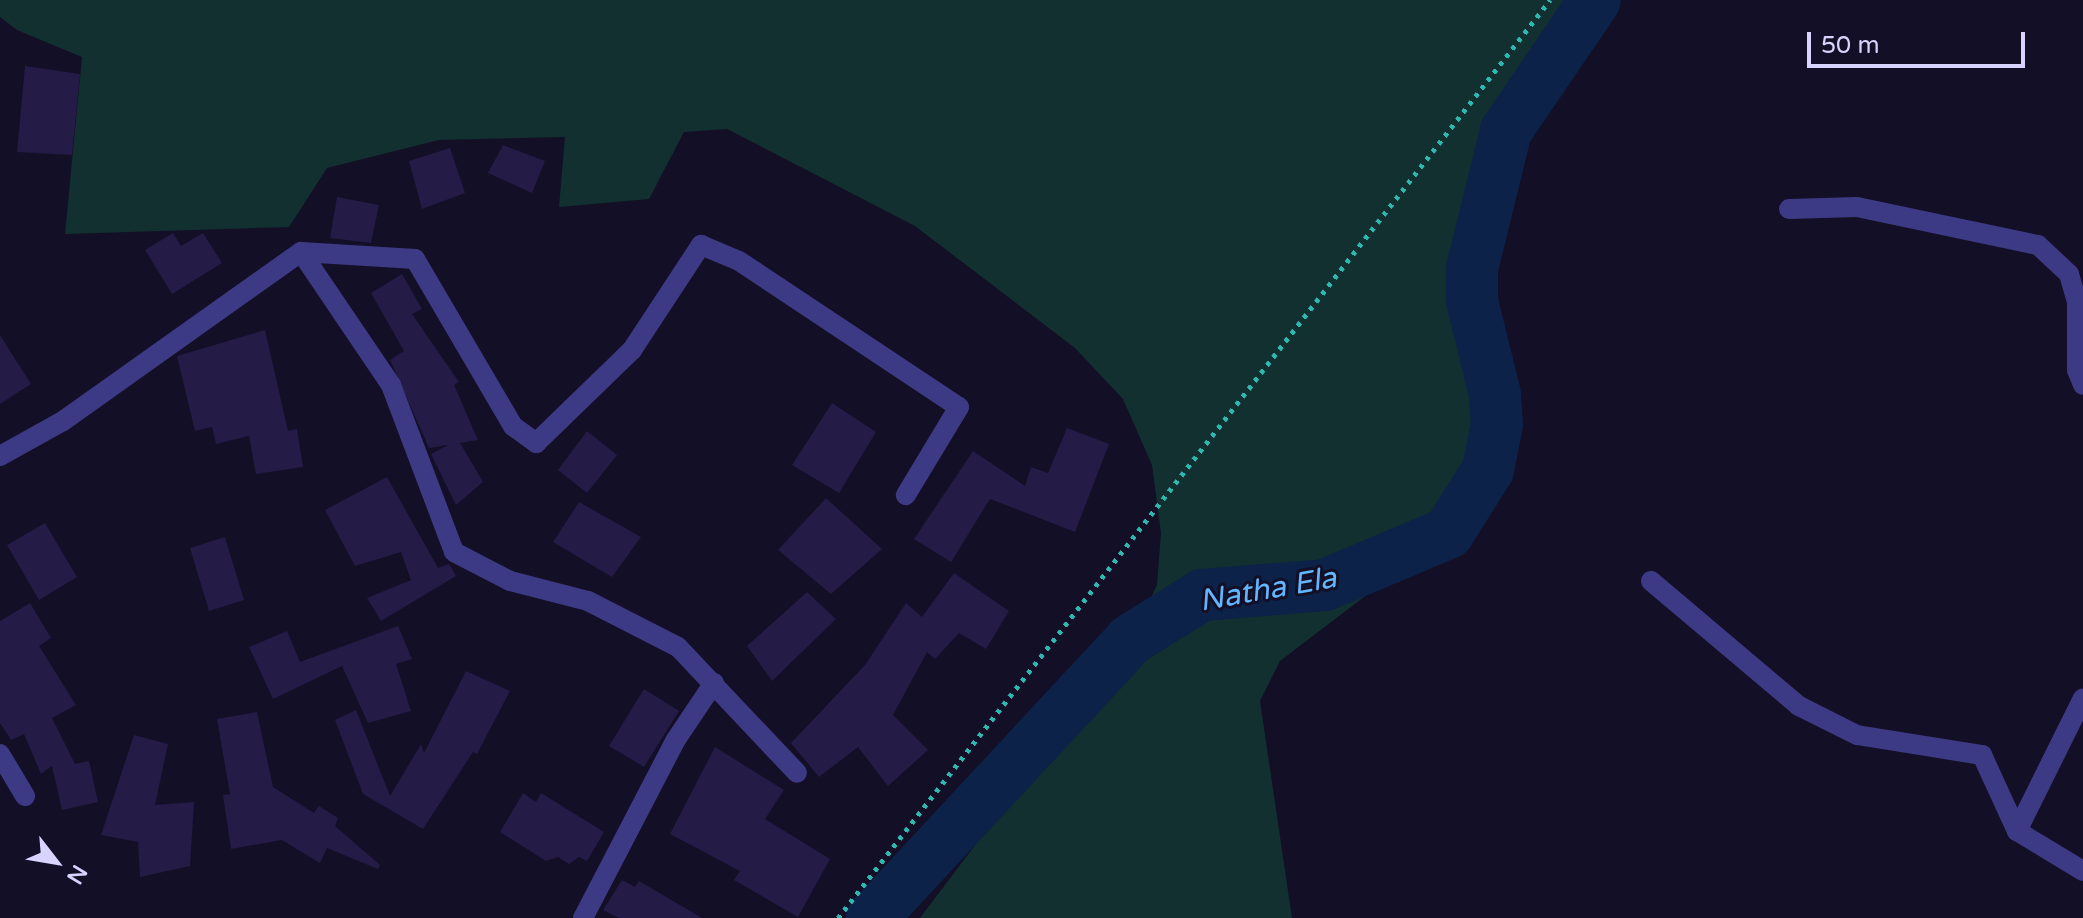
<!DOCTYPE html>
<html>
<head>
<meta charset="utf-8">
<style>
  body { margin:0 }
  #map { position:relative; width:2083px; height:918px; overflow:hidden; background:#130f26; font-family:"Varela Round",sans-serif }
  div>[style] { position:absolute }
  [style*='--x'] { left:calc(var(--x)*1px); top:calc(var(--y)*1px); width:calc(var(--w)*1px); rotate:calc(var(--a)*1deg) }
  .green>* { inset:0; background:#12302f }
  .river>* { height:52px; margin:-26px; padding:0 26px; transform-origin:26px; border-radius:26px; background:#0c2248 }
  .building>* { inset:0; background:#241b47 }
  .path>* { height:5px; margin-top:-2.5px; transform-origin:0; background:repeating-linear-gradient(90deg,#2fb8b0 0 4px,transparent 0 10px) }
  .minor>* { height:20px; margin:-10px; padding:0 10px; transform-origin:10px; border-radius:10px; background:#3d3a85 }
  span { translate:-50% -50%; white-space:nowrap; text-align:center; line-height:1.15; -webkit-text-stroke:6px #130f26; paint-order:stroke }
  .water-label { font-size:30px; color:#62b6ff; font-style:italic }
  .north { position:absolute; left:16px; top:822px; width:80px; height:80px; -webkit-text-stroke:6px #130f26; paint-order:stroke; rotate:121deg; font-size:22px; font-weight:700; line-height:32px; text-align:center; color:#d9d4ff }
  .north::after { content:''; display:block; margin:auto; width:28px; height:36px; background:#d9d4ff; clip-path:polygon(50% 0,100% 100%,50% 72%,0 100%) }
  .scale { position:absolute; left:1807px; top:32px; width:218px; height:36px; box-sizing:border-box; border:4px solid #d9d4ff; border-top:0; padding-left:10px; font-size:24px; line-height:28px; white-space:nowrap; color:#d9d4ff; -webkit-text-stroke:6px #130f26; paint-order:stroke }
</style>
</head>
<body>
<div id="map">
  <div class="green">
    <i style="clip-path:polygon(0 0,1621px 0,1505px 170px,1472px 268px,1472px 301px,1495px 394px,1497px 424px,1488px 470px,1471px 502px,1448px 533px,1280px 661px,1260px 701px,1292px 918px,920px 918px,1130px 640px,1157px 585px,1161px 533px,1152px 465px,1123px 399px,1075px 348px,915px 226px,727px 129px,684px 132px,649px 199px,559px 207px,565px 137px,439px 140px,327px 168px,289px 227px,65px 234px,82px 57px,17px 30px,0 17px)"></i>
  </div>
  <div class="river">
    <i style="--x:872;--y:918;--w:379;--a:-47.1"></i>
    <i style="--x:1130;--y:640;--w:85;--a:-32"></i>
    <i style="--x:1202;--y:595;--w:123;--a:-4.6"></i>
    <i style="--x:1325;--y:585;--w:134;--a:-22.9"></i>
    <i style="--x:1448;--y:533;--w:75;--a:-57.6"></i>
    <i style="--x:1488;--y:470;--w:47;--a:-78.9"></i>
    <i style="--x:1497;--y:424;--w:30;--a:-94"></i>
    <i style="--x:1495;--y:394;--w:96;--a:-103.9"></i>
    <i style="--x:1472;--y:301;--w:32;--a:-90"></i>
    <i style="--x:1472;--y:269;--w:142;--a:-76.2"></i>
    <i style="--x:1506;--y:131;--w:158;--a:-55.8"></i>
  </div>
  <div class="building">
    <i style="clip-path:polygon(25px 66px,80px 74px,72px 155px,17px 152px)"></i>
    <i style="clip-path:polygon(503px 145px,545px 161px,532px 193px,488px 173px)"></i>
    <i style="clip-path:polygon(450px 148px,465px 193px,422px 209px,409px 161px)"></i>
    <i style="clip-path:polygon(337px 197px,379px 205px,371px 243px,330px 238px)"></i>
    <i style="clip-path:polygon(173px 233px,181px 246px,203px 233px,222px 263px,172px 294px,145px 250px)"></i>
    <i style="clip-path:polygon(402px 274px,422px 309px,412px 314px,459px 382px,454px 385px,478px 440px,460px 443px,483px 482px,456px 505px,431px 454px,448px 445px,429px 448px,390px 360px,404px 351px,371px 293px)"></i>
    <i style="clip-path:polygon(265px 330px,288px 431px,297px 429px,303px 467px,256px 474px,249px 436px,216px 444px,212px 427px,195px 431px,177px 356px)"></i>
    <i style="clip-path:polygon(0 335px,31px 384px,0 404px)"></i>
    <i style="clip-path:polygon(832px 403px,876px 432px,839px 493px,792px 465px)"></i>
    <i style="clip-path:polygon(1067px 428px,1109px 444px,1075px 532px,990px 499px,951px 562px,914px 539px,973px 451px,1025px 486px,1031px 467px,1048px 473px)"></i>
    <i style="clip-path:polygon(587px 431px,617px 455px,587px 493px,558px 470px)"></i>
    <i style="clip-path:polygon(387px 477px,438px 568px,449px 564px,456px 576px,381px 621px,367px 598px,411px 580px,401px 552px,355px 566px,325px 510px)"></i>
    <i style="clip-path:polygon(826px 498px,882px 549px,831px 594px,778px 550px)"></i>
    <i style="clip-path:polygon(579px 502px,641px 537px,612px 577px,553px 542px)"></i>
    <i style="clip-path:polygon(45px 523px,77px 577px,39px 600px,7px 545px)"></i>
    <i style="clip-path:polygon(225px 537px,244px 600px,209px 611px,190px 548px)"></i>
    <i style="clip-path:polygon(954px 573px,1009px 611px,986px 649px,959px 633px,935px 659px,927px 652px,893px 715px,928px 750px,888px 786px,858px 747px,819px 777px,791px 743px,865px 665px,906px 603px,922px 617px)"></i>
    <i style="clip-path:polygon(807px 592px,836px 619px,772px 681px,747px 646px)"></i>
    <i style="clip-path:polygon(30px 603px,51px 638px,39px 646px,76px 705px,52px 718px,75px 764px,89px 761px,98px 802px,62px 810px,52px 766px,41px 774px,24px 734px,11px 740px,0 723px,0 621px)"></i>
    <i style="clip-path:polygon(398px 626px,412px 659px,396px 664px,411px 711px,368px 723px,342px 666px,273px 699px,249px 647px,287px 631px,300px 662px)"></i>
    <i style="clip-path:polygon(466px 671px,510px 691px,477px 754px,473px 752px,423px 829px,363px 794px,335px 720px,356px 710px,390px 796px,421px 744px,424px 753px)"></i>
    <i style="clip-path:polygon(644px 689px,679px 711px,644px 767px,609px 746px)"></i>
    <i style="clip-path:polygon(257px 712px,273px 787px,314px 813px,319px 806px,338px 818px,335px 826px,380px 865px,378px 869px,327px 848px,320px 863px,282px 840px,231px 849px,223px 795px,230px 794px,217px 719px)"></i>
    <i style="clip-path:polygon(134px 735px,168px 744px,155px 805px,194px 802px,190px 866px,140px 877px,138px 842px,101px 835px)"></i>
    <i style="clip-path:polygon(715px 747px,784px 790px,765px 819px,830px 859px,798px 917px,734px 880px,740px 871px,670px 834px)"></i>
    <i style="clip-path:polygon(523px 793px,536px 802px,541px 793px,604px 832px,587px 861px,579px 857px,569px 864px,558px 857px,546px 861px,500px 832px)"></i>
    <i style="clip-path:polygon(622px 880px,635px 887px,639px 881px,702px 918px,619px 918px,603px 910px)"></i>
  </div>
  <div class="path">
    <i style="--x:838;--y:918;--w:1162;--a:-52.2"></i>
  </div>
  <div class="minor">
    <i style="--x:1789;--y:209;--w:68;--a:-1.7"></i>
    <i style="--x:1857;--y:207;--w:185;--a:11.9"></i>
    <i style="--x:2038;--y:245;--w:42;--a:43.1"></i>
    <i style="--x:2069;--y:274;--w:29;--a:74"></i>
    <i style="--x:2077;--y:302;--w:68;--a:90"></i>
    <i style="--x:2077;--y:370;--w:16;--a:68"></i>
    <i style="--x:301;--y:252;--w:161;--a:55.9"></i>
    <i style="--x:391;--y:385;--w:178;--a:69.3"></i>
    <i style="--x:454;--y:552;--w:63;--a:27.4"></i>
    <i style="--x:510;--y:581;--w:81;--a:14.4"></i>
    <i style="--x:588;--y:601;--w:101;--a:27.1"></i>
    <i style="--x:678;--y:647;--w:173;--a:46.6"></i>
    <i style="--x:0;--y:456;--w:72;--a:-29.1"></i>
    <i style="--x:63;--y:421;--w:292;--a:-35.4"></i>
    <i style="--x:301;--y:252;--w:114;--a:3.5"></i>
    <i style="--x:415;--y:259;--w:194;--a:59.6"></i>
    <i style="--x:513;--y:426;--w:29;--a:36"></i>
    <i style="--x:536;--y:443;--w:134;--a:-44.1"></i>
    <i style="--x:632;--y:350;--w:126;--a:-56.7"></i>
    <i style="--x:701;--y:245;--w:41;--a:22.8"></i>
    <i style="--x:739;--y:261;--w:264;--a:33.6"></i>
    <i style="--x:959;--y:407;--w:103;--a:121.1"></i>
    <i style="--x:1651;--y:581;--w:194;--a:40.2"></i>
    <i style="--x:1799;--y:706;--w:65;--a:26.6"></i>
    <i style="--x:1857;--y:735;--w:127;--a:9.1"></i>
    <i style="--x:1982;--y:755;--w:84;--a:65.3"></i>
    <i style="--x:2017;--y:831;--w:77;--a:31.2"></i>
    <i style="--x:0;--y:754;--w:49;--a:59.2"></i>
    <i style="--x:2017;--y:831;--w:148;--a:-63.6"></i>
    <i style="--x:583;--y:918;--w:199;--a:-62.5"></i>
    <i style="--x:675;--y:741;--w:70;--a:-56.1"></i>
  </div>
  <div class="water-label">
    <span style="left:1268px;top:590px;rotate:-10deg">Natha Ela</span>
  </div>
  <div class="north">N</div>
  <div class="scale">50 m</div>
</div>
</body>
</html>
